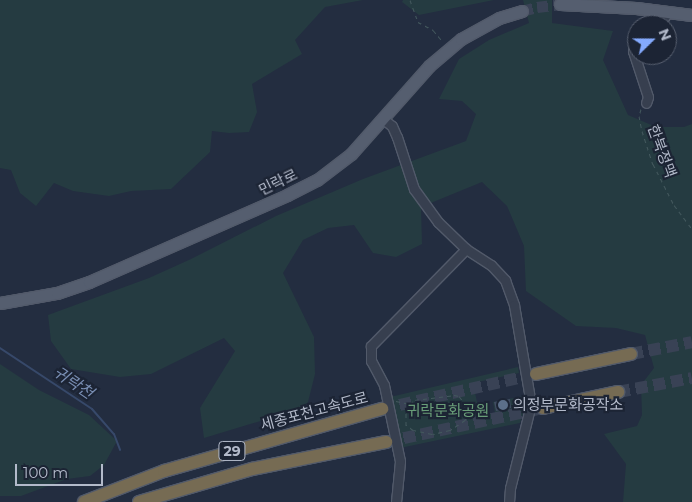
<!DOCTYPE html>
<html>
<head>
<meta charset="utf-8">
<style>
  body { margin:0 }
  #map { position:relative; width:692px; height:502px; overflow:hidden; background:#232d40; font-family:Montserrat,"Noto Sans KR",sans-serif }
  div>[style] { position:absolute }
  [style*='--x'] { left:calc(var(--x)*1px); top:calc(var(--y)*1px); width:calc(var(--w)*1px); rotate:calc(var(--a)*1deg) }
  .green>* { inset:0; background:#253b41 }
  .stream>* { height:2px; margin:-1px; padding:0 1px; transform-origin:1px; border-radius:1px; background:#37496a }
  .building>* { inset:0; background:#414c62 }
  .major-tunnel>* { height:11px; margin-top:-5.5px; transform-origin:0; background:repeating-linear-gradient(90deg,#394255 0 11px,transparent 0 16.5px) }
  .highway-tunnel>* { height:12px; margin-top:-6px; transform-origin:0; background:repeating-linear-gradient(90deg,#394255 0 12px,transparent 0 18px) }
  .path>* { height:1px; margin-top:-0.5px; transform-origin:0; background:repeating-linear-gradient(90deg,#43585d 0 4px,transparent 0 8px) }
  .roads { filter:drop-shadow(1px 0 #525a6a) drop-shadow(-1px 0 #525a6a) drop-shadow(0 1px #525a6a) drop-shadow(0 -1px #525a6a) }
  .minor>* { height:9px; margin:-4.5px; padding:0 4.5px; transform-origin:4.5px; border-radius:4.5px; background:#373f4f }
  .major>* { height:11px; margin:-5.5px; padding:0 5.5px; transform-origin:5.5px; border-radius:5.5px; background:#555e6f }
  .highway>* { height:12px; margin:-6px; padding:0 6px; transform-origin:6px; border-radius:6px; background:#766b53 }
  .dots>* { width:14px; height:14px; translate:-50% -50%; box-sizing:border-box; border:2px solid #1c2434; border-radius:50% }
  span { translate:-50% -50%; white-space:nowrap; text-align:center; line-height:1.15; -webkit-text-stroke:4.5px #1c2434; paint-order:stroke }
  .shield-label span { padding:1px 4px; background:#1c2434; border:1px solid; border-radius:4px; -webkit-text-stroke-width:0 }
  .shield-label { font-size:14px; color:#b3baca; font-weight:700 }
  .street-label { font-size:15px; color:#b3baca }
  .poi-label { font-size:15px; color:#b3baca }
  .left { translate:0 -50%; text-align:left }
  .park-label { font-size:15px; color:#699d78 }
  .water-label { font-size:16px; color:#798eb3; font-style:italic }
  .north { position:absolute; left:627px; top:15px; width:50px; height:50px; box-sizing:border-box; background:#1c2434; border:1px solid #586070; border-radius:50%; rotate:68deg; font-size:14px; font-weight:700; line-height:20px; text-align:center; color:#b3baca }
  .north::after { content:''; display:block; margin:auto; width:18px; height:22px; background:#84aafe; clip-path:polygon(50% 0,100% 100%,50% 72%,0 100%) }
  .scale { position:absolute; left:15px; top:464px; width:88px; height:22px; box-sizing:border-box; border:2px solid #b3baca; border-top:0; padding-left:6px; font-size:15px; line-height:18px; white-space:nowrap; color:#b3baca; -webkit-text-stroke:4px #1c2434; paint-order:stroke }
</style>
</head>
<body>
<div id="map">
  <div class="green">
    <i style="clip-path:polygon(0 0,363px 0,325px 7px,295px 40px,302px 54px,252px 84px,257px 112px,249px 132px,229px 133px,212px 131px,210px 152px,171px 189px,131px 191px,109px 196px,73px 191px,54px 183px,36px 206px,20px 193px,11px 170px,0 168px)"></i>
    <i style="clip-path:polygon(403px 0,494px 0,419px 15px,402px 2px)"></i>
    <i style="clip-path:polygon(523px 0,552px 0,552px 23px,613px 31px,603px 60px,628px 115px,656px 127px,684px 127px,692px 124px,692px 502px,623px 502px,626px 464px,604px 434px,637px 426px,642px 415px,641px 385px,654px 368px,645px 335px,616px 328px,576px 326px,526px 291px,524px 246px,507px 206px,482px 182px,421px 207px,422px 244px,396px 257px,373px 253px,354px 225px,328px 228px,303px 240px,283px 273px,314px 337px,315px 374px,308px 402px,300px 409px,204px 438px,200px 408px,235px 351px,224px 338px,151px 374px,120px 377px,71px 369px,51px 341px,48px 315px,149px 278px,191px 259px,276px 216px,363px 179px,466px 141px,476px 114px,462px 101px,439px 99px,459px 59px,489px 40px,529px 23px)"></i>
    <i style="clip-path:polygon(0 364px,39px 390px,89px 415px,117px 441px,104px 465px,90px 476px,67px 479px,21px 496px,0 496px)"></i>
    <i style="clip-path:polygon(518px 367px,519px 373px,473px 383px,480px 416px,495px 413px,493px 402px,524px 396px,526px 404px,520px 423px,400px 448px,390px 397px)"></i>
  </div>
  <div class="stream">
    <i style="--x:0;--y:348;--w:110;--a:33.5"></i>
    <i style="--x:92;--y:409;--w:33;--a:49"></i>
    <i style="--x:114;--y:434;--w:17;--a:69"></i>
  </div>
  <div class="building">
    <i style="clip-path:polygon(510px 399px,511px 408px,496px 411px,494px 402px)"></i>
  </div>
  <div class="major-tunnel">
    <i style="--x:522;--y:11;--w:16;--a:-15"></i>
    <i style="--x:537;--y:7;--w:23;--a:-7"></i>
  </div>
  <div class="highway-tunnel">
    <i style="--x:631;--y:354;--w:62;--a:-11.1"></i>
    <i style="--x:618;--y:392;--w:75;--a:-10.7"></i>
    <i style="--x:382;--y:409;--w:158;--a:-12.8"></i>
    <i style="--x:386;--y:442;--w:161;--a:-12.2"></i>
  </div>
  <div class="path">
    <i style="--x:410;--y:0;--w:23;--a:70"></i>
    <i style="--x:418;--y:22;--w:17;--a:28"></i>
    <i style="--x:433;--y:30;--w:16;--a:50"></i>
    <i style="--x:641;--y:109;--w:7;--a:106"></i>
    <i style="--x:639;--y:116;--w:15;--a:79"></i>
    <i style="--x:642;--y:131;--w:35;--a:72"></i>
    <i style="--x:653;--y:164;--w:46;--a:62.9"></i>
    <i style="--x:674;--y:205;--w:30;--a:53"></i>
    <i style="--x:396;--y:401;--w:14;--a:12"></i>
    <i style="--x:410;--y:404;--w:6;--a:-39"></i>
    <i style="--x:415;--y:400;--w:39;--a:-7"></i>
    <i style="--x:454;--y:395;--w:5;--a:11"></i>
    <i style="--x:459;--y:396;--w:20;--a:53"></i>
    <i style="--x:471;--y:412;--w:10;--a:127"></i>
    <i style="--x:465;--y:420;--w:18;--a:146"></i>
    <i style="--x:450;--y:430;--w:18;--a:167"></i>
    <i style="--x:432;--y:434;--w:19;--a:-168"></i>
    <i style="--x:413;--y:430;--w:9;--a:-144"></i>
    <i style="--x:406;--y:425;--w:12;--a:-90"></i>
    <i style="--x:406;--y:413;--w:10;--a:-66"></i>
    <i style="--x:472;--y:412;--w:6;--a:-18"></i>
  </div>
  <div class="roads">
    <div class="minor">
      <i style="--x:659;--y:25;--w:14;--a:-56"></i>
      <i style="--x:637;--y:43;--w:9;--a:117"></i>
      <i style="--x:633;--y:51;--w:48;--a:71.9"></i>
      <i style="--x:648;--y:97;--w:6;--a:108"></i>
      <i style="--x:383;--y:119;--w:11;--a:38"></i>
      <i style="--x:392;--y:126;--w:12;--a:66"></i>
      <i style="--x:397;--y:137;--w:55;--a:71.9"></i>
      <i style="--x:414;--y:189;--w:41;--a:54"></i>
      <i style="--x:438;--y:222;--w:39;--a:44"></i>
      <i style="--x:466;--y:249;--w:30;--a:33"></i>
      <i style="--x:491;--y:265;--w:21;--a:47"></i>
      <i style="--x:505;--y:280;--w:27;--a:70"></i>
      <i style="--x:514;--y:305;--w:100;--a:80.3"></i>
      <i style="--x:531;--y:404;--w:87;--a:104"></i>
      <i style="--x:510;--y:488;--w:14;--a:94"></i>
      <i style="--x:396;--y:502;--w:41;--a:-84.4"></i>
      <i style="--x:400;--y:461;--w:78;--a:-101.9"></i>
      <i style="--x:384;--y:385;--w:27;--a:-118"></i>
      <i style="--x:371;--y:361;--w:15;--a:-90"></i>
      <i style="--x:371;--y:346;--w:136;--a:-45.6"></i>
    </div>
    <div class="major">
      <i style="--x:560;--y:4;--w:76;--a:3"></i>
      <i style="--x:636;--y:8;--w:56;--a:7.1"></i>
      <i style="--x:0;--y:303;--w:58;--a:-10"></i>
      <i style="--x:57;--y:293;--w:34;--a:-19"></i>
      <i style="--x:89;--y:282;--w:216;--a:-23.7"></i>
      <i style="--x:287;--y:195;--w:34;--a:-27"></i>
      <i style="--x:317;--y:180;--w:43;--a:-37.4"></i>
      <i style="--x:351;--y:154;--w:118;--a:-48.4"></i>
      <i style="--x:429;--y:66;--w:42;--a:-40.2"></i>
      <i style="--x:461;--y:39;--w:43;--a:-28.9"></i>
      <i style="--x:499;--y:18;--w:24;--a:-17"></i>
    </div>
    <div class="highway">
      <i style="--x:536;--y:374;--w:97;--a:-11.9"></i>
      <i style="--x:543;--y:408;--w:77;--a:-12"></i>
      <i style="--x:84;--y:502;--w:86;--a:-21.2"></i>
      <i style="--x:164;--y:471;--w:227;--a:-15.9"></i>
      <i style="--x:139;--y:502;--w:118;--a:-16.3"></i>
      <i style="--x:252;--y:469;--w:137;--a:-11.4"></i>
    </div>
  </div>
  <div class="dots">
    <i style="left:503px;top:405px;background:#5c6f8a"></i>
  </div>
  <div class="shield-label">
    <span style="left:232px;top:451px">29</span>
  </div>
  <div class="street-label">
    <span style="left:662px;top:151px;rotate:70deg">한북정맥</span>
    <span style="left:278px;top:182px;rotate:-26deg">민락로</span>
    <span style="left:314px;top:411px;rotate:-15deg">세종포천고속도로</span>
  </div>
  <div class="poi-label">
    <span class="left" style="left:513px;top:405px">의정부문화공작소</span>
  </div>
  <div class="park-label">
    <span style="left:448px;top:411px">귀락문화공원</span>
  </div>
  <div class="water-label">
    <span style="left:73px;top:383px;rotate:34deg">귀락천</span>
  </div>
  <div class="north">N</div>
  <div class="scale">100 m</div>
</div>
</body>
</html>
